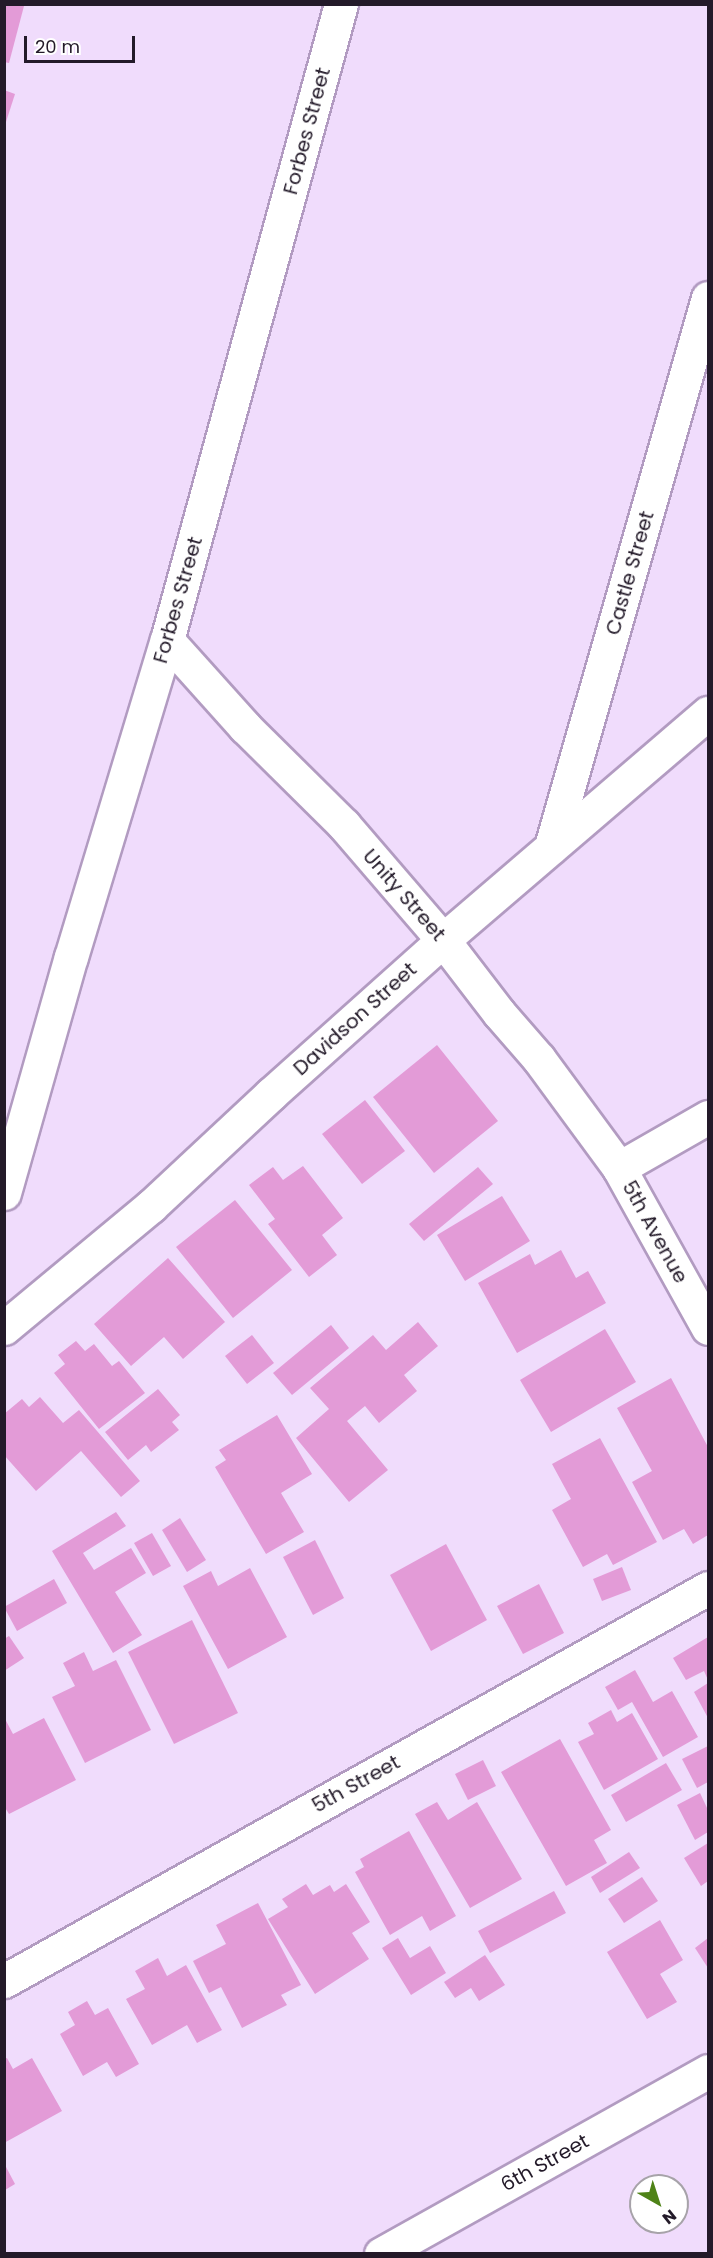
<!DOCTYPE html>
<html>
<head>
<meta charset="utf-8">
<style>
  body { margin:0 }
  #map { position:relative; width:713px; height:2258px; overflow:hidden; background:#f0dcfc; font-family:Poppins,sans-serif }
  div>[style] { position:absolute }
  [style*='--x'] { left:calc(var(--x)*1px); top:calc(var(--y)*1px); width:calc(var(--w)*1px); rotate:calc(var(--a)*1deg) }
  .building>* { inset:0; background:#e39bd7 }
  .roads { filter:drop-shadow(2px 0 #b29bc1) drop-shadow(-2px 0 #b29bc1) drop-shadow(0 2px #b29bc1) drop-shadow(0 -2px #b29bc1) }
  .minor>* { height:33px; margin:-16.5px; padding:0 16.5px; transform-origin:16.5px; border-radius:16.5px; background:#fff }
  span { translate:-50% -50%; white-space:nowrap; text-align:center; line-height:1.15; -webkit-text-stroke:6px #fff; paint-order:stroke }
  .street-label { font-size:20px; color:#231a29 }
  .frame { position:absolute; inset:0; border:6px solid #231a29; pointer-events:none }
  .north { position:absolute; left:629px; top:2174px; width:60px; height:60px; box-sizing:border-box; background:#fff; border:2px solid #a7a3a9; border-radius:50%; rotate:141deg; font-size:16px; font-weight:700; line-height:24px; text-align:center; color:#231a29 }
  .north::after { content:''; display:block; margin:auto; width:21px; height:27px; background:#4f8318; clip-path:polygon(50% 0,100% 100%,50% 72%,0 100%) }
  .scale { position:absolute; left:24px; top:36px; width:111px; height:27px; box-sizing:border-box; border:3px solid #231a29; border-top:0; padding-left:8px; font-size:18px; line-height:21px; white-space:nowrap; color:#231a29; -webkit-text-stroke:4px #fff; paint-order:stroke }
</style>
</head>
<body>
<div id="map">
  <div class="building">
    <i style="clip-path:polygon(4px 4px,24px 6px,9px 63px,4px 62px)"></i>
    <i style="clip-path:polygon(4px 90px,15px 94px,5px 125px,4px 125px)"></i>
    <i style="clip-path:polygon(437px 1045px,498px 1121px,434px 1173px,373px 1097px)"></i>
    <i style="clip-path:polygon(365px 1100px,405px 1151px,362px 1184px,322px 1134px)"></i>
    <i style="clip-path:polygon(303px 1166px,343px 1218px,322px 1235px,337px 1255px,309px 1277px,268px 1224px,275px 1219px,249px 1185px,273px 1167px,283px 1180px)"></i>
    <i style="clip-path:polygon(478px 1167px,493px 1184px,424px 1241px,409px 1224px)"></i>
    <i style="clip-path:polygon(502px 1196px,530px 1241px,465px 1281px,437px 1235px)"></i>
    <i style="clip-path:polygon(235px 1200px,292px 1270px,233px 1318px,176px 1247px)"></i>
    <i style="clip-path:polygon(561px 1250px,576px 1278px,588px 1271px,606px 1303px,517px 1353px,478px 1283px,530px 1254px,535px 1265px)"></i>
    <i style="clip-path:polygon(168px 1258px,225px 1322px,183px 1359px,164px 1337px,131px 1366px,94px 1324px)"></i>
    <i style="clip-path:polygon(418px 1322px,438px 1346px,404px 1375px,417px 1391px,379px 1423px,365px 1406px,347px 1421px,388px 1470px,349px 1502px,296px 1438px,329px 1409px,310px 1388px,373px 1335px,386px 1350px)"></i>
    <i style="clip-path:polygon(331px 1325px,349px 1348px,292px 1395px,273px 1373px)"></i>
    <i style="clip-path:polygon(605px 1329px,636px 1382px,551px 1432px,520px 1380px)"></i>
    <i style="clip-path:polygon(252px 1335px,274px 1363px,247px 1384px,225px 1356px)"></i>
    <i style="clip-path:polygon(76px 1341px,85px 1351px,94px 1344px,112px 1366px,119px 1361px,145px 1393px,99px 1429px,54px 1373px,65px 1364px,58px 1355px)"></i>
    <i style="clip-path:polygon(671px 1378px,708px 1447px,708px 1535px,693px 1544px,684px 1529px,663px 1540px,632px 1482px,652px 1471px,617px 1408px)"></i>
    <i style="clip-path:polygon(158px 1389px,180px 1415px,172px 1422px,179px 1430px,151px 1452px,146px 1445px,128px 1460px,105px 1432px)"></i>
    <i style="clip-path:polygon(40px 1397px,63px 1423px,79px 1410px,140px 1481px,121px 1497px,81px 1451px,36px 1491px,4px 1455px,4px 1414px,22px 1399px,29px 1407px)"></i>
    <i style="clip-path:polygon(277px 1415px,312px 1474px,281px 1493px,304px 1532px,266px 1554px,215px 1467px,226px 1460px,219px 1450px)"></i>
    <i style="clip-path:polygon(600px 1438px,657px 1542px,613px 1565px,607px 1554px,583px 1567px,552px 1510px,571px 1499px,552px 1464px)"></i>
    <i style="clip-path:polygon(116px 1512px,126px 1526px,83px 1553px,94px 1570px,131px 1548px,146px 1573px,115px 1592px,142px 1635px,113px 1653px,52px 1551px)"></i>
    <i style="clip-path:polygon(180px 1518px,206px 1560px,187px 1572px,162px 1530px)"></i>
    <i style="clip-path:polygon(152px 1533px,171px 1566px,153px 1576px,134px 1543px)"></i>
    <i style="clip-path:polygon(315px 1540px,344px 1598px,313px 1615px,283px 1557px)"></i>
    <i style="clip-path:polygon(446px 1544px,487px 1620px,431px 1651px,390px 1575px)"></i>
    <i style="clip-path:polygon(622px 1567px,631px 1590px,602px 1601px,593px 1579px)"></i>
    <i style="clip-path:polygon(250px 1568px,287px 1637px,228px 1669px,183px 1586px,211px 1571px,218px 1586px)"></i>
    <i style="clip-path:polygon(54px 1579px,67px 1603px,17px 1631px,4px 1607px)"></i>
    <i style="clip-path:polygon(539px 1584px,564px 1633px,523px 1654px,497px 1606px)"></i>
    <i style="clip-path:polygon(192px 1620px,238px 1713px,174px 1744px,128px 1652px)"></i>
    <i style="clip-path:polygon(9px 1636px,24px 1658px,4px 1671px,4px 1639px)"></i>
    <i style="clip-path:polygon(708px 1637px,708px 1680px,704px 1671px,686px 1680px,673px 1658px)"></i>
    <i style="clip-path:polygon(84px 1652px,93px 1671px,116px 1660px,151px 1730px,85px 1763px,52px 1697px,75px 1686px,63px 1663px)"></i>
    <i style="clip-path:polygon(635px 1670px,653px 1702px,672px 1691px,698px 1737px,663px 1757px,632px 1702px,618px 1710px,605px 1687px)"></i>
    <i style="clip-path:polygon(708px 1683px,708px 1718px,694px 1692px)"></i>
    <i style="clip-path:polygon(611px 1710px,617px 1722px,632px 1713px,658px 1759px,604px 1790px,578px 1742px,594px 1734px,588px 1723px)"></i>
    <i style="clip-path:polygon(4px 1717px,13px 1734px,44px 1718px,76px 1780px,9px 1814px,4px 1806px)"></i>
    <i style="clip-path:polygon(560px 1739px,611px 1830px,594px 1840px,607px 1863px,566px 1886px,501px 1772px)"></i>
    <i style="clip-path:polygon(708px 1746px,708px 1782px,697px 1788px,682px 1759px)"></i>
    <i style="clip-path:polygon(483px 1760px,496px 1786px,468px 1800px,455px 1774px)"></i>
    <i style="clip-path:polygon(666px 1763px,682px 1790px,626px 1822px,611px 1795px)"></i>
    <i style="clip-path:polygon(700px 1793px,708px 1810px,708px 1832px,695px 1840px,677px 1805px)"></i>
    <i style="clip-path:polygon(437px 1802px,448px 1820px,477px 1802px,522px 1879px,470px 1908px,415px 1814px)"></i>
    <i style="clip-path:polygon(409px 1831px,456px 1916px,430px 1931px,422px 1916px,390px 1935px,355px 1872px,364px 1867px,360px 1859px)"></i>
    <i style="clip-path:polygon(708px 1843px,708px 1881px,701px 1886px,684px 1858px)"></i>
    <i style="clip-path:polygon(629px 1852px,640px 1868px,600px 1893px,591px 1877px)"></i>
    <i style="clip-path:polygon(642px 1877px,658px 1901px,624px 1923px,608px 1899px)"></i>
    <i style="clip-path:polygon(306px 1884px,313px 1895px,330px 1885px,334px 1892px,346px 1884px,370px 1922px,352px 1933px,369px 1959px,315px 1994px,268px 1919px,288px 1907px,282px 1899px)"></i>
    <i style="clip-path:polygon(554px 1891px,566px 1913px,490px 1953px,478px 1931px)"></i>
    <i style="clip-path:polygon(258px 1903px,301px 1985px,281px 1995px,287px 2005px,242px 2028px,221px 1987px,209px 1993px,193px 1961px,226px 1944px,216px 1925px)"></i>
    <i style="clip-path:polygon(660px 1920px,683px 1960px,660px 1974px,677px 2002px,647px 2019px,607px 1952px)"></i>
    <i style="clip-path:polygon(398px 1938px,410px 1958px,430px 1946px,446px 1973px,411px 1995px,382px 1948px)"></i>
    <i style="clip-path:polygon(708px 1938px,708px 1968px,695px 1948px)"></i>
    <i style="clip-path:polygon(485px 1955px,505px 1985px,479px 2001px,471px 1988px,455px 1998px,444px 1982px)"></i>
    <i style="clip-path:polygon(158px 1958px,167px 1976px,186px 1965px,222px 2030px,197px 2043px,187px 2025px,152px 2045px,126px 1999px,145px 1989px,135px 1971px)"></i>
    <i style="clip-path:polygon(87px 2001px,95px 2015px,108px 2008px,139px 2064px,116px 2077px,107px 2062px,83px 2076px,60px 2034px,75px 2025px,68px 2012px)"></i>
    <i style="clip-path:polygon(7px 2058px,13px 2069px,32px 2058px,62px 2111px,4px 2143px,4px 2059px)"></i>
    <i style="clip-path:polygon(5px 2165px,15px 2184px,5px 2190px)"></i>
  </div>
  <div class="roads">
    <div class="minor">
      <i style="--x:167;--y:640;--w:117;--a:48.1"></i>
      <i style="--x:245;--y:727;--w:139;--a:44.7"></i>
      <i style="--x:344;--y:825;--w:152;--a:49.3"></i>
      <i style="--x:443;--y:940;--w:92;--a:52.5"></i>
      <i style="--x:499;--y:1013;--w:61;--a:49"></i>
      <i style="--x:539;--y:1059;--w:135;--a:53.7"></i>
      <i style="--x:619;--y:1168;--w:183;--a:60.9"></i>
      <i style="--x:551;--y:847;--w:571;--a:-74.04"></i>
      <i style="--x:619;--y:1168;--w:103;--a:-29.8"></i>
      <i style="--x:4;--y:1193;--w:245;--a:-74.2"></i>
      <i style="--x:71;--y:957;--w:331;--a:-73.2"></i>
      <i style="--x:167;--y:640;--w:659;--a:-74.7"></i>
      <i style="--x:4;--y:1328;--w:191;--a:-39.7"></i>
      <i style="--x:151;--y:1206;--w:164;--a:-43"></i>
      <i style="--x:271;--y:1094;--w:231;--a:-41.8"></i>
      <i style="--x:443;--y:940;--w:349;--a:-40.6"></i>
      <i style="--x:4;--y:1981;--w:806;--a:-29.17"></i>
      <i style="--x:381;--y:2254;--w:375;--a:-29.2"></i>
    </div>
  </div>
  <div class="street-label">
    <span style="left:307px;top:131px;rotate:-75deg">Forbes Street</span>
    <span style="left:630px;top:573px;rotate:-74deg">Castle Street</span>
    <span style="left:178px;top:600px;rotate:-74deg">Forbes Street</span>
    <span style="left:404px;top:895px;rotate:49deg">Unity Street</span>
    <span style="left:355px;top:1019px;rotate:-42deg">Davidson Street</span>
    <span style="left:655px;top:1232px;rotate:61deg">5th Avenue</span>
    <span style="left:356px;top:1784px;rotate:-29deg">5th Street</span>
    <span style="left:545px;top:2163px;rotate:-29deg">6th Street</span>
  </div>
  <div class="frame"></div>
  <div class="north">N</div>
  <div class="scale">20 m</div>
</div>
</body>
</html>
